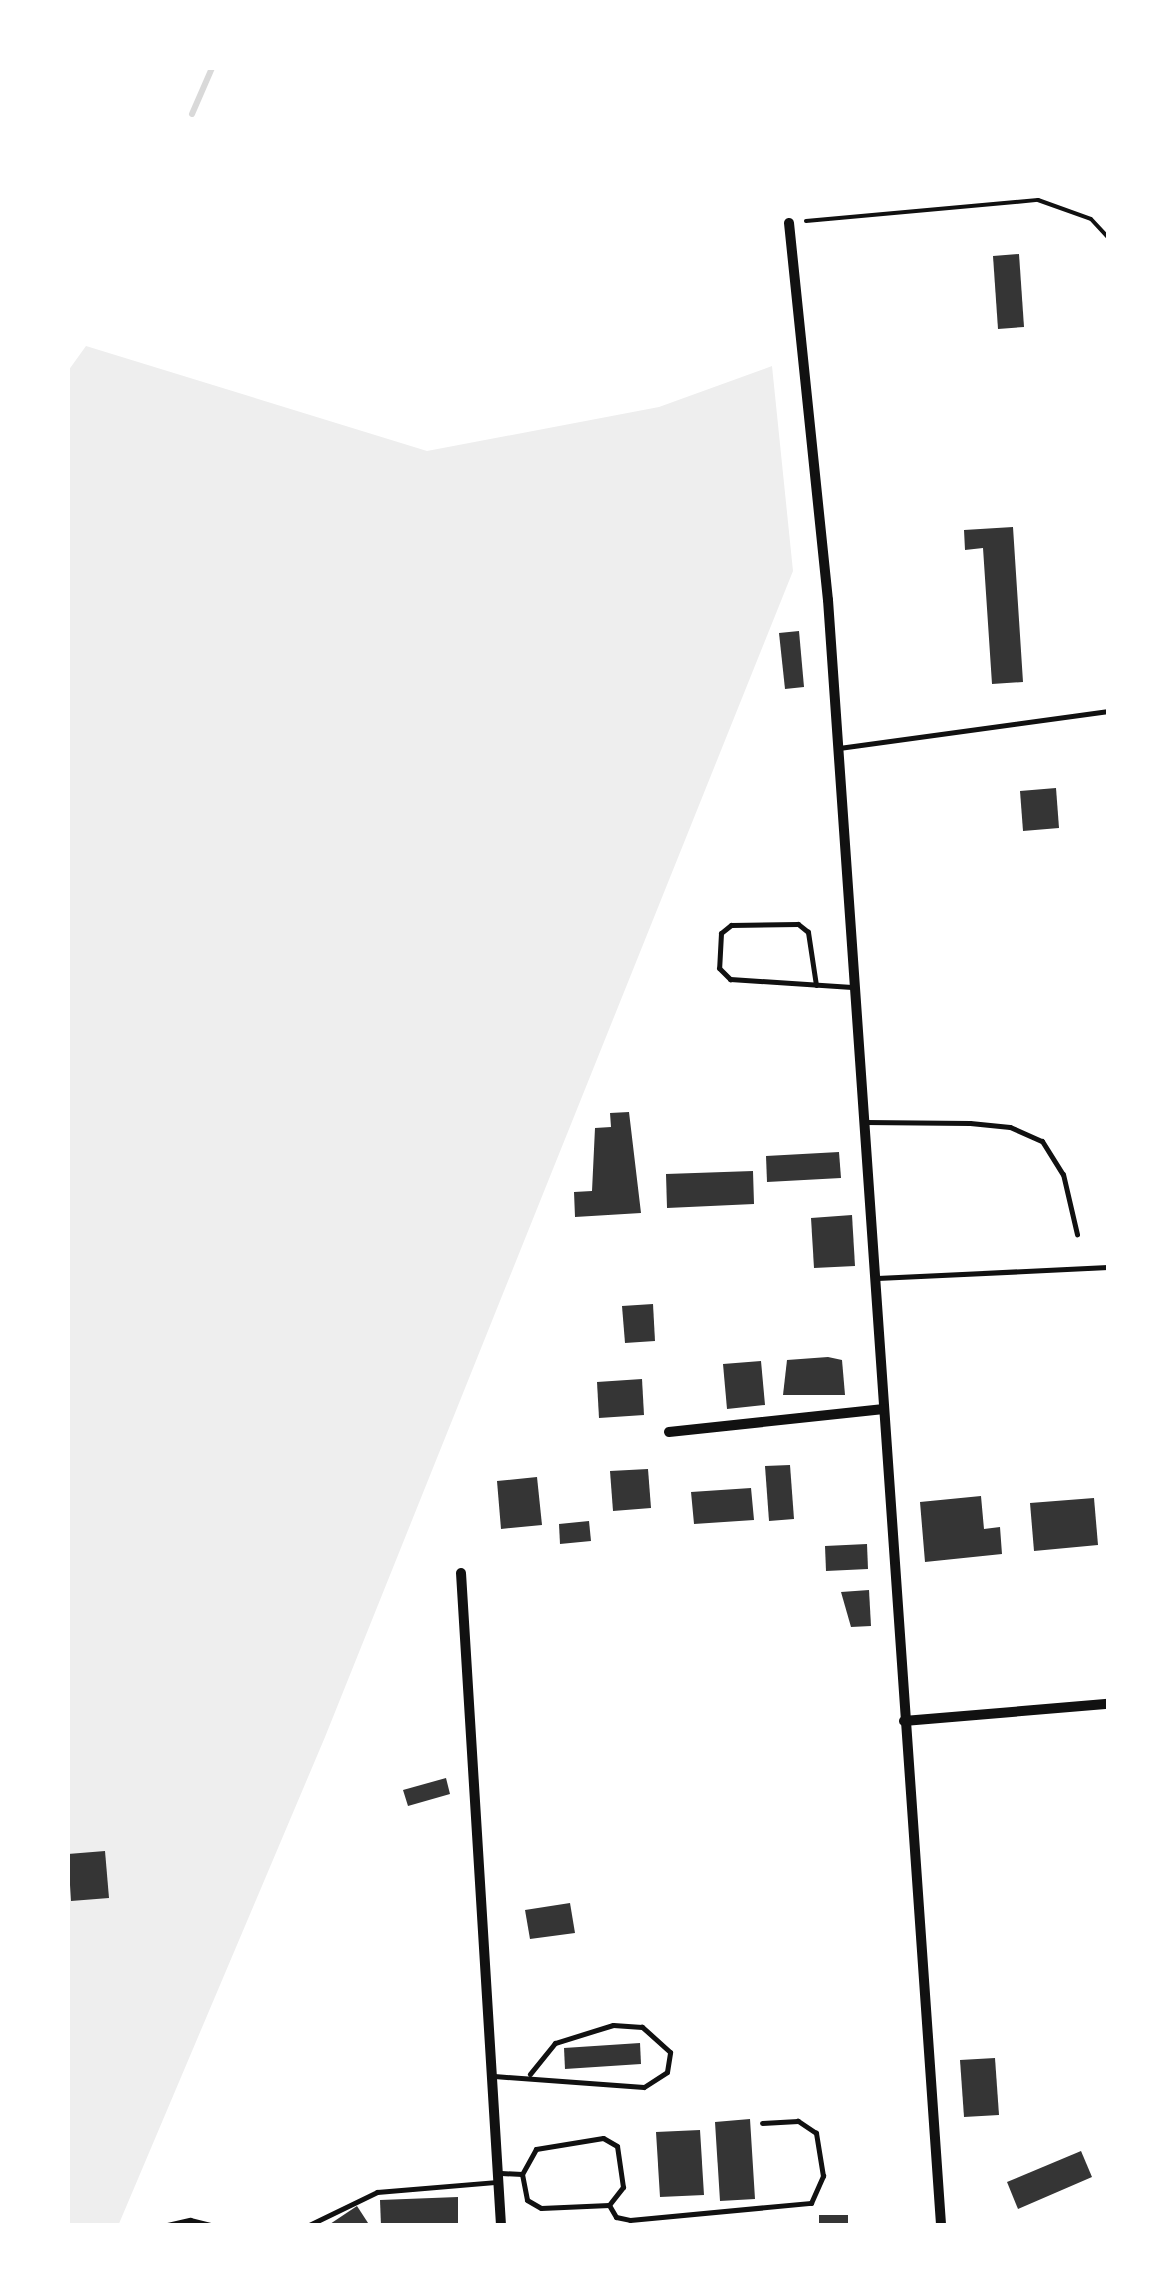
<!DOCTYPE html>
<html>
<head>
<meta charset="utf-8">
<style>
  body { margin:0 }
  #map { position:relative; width:1176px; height:2293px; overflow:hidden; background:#fff; font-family:Roboto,sans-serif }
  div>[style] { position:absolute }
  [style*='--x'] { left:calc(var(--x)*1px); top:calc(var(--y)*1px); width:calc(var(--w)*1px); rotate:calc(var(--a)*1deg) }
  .green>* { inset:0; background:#eee }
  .stream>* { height:6px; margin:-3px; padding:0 3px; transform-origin:3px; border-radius:3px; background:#d9d9d9 }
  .building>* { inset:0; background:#353535 }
  .path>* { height:4px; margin:-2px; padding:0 2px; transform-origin:2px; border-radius:2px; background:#111 }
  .service>* { height:5px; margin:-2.5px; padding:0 2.5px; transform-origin:2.5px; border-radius:2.5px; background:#111 }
  .minor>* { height:10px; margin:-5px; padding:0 5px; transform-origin:5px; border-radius:5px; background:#111 }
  span { translate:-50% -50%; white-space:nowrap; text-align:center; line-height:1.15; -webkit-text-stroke:9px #fff; paint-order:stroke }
  .frame { position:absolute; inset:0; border:70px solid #fff; pointer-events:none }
</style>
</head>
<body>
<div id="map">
  <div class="green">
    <i style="clip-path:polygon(86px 346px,427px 451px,659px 407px,772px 366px,793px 571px,325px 1737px,118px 2226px,68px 2225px,68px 371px)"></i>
  </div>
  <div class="stream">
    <i style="--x:192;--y:114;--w:50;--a:-66.5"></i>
  </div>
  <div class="building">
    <i style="clip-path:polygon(1019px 254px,1024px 327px,998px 329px,993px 256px)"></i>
    <i style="clip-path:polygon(1013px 527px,1023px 682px,992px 684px,983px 548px,965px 550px,964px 530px)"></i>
    <i style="clip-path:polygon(799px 631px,804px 687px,785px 689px,779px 633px)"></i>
    <i style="clip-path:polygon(1056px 788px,1059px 828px,1023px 831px,1020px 791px)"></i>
    <i style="clip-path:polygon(629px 1112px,641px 1213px,575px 1217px,574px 1192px,592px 1191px,595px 1128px,611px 1127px,610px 1113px)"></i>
    <i style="clip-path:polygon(839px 1152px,841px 1178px,767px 1182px,766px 1156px)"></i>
    <i style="clip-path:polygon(753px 1171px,754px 1204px,667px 1208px,666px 1174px)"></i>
    <i style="clip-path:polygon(852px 1215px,855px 1266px,814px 1268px,811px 1218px)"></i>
    <i style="clip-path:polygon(653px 1304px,655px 1341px,625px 1343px,622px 1306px)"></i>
    <i style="clip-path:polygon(828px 1357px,842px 1360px,845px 1395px,783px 1395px,787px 1360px)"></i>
    <i style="clip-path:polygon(761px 1361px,765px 1405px,727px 1409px,723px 1364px)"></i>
    <i style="clip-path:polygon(642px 1379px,644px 1415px,599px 1418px,597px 1382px)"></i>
    <i style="clip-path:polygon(790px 1465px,794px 1519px,769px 1521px,765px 1466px)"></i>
    <i style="clip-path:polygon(648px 1469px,651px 1508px,613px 1511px,610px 1471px)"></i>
    <i style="clip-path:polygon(537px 1477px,542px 1525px,501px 1529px,497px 1481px)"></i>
    <i style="clip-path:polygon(751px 1488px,754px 1520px,694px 1524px,691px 1492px)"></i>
    <i style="clip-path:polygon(981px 1496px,984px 1529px,1000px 1527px,1002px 1554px,925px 1562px,920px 1502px)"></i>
    <i style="clip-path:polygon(1094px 1498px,1098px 1545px,1034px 1551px,1030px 1503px)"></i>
    <i style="clip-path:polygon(589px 1521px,591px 1541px,560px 1544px,559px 1524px)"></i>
    <i style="clip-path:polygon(867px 1544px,868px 1569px,826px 1571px,825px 1546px)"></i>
    <i style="clip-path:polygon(869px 1590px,871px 1626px,851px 1627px,841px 1592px)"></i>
    <i style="clip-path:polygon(446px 1778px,450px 1794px,408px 1806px,403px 1790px)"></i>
    <i style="clip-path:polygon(105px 1851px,109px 1898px,71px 1901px,68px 1854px)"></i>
    <i style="clip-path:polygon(570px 1903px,575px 1933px,530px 1939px,525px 1910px)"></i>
    <i style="clip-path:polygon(640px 2043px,641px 2064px,565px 2069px,564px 2048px)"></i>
    <i style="clip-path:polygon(995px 2058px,999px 2115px,964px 2117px,960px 2060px)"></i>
    <i style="clip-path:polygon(750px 2119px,755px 2199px,720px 2201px,715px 2122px)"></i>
    <i style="clip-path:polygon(700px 2130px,704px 2195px,660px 2197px,656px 2132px)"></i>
    <i style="clip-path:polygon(1081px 2151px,1092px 2177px,1018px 2209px,1007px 2182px)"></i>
    <i style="clip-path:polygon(458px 2197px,458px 2225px,381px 2226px,380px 2200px)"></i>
    <i style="clip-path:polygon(357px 2206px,370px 2226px,327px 2226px)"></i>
    <i style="clip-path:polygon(819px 2215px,848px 2215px,848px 2226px,819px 2226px)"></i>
  </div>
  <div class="path">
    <i style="--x:806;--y:221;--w:233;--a:-5.2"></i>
    <i style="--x:1038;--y:200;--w:56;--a:19.7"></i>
    <i style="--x:1091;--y:219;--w:25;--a:47"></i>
  </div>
  <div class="service">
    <i style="--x:839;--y:748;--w:272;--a:-7.8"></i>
    <i style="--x:816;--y:985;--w:54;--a:-98.6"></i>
    <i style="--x:808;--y:932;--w:13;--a:-141"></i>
    <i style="--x:798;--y:924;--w:67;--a:179.1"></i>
    <i style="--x:731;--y:925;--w:13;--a:141"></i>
    <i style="--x:721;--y:933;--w:35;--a:93"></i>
    <i style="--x:719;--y:968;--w:16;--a:45"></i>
    <i style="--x:730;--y:979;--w:122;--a:3.8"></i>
    <i style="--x:865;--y:1122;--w:105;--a:0.5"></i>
    <i style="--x:970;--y:1123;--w:40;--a:5.7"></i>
    <i style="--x:1010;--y:1127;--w:35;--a:24"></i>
    <i style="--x:1042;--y:1141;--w:39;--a:58"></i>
    <i style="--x:1063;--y:1174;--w:62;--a:76.9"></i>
    <i style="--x:877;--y:1278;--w:231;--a:-2.7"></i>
    <i style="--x:494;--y:2076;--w:150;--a:4.2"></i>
    <i style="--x:644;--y:2087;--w:27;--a:-33"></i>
    <i style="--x:667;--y:2072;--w:20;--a:-81"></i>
    <i style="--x:670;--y:2052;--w:38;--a:-138"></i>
    <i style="--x:642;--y:2027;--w:29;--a:-176"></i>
    <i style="--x:613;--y:2025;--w:61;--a:162.8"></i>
    <i style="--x:555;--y:2043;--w:40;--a:129"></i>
    <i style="--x:501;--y:2173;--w:21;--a:3"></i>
    <i style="--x:522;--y:2174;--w:26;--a:79"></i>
    <i style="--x:527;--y:2200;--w:16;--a:30"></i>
    <i style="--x:541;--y:2208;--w:68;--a:-2.5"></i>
    <i style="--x:609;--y:2205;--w:23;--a:-52"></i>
    <i style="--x:623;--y:2187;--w:41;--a:-98.3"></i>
    <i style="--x:617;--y:2146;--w:16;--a:-150"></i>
    <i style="--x:603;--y:2138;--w:68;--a:170.7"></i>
    <i style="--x:536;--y:2149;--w:29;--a:119"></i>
    <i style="--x:609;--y:2205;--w:14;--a:60"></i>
    <i style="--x:616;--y:2217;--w:14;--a:12"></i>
    <i style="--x:630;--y:2220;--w:182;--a:-5.4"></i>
    <i style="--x:811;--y:2203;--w:30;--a:-66"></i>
    <i style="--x:823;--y:2176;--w:44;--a:-99.2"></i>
    <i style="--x:816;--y:2133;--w:22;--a:-146"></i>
    <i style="--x:798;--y:2121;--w:36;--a:177"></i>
    <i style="--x:163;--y:2226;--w:28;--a:-13"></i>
    <i style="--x:190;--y:2220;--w:25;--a:14"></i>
    <i style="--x:307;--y:2226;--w:78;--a:-25.9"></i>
    <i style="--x:377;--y:2192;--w:118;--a:-4.8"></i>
  </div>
  <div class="minor">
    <i style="--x:789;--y:223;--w:379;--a:84.1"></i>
    <i style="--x:828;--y:600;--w:1630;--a:86.02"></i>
    <i style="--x:669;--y:1432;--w:216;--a:-6.1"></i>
    <i style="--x:461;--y:1573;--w:654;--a:86.49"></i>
    <i style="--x:904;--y:1721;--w:205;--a:-4.8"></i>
  </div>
  <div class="frame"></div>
</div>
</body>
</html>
